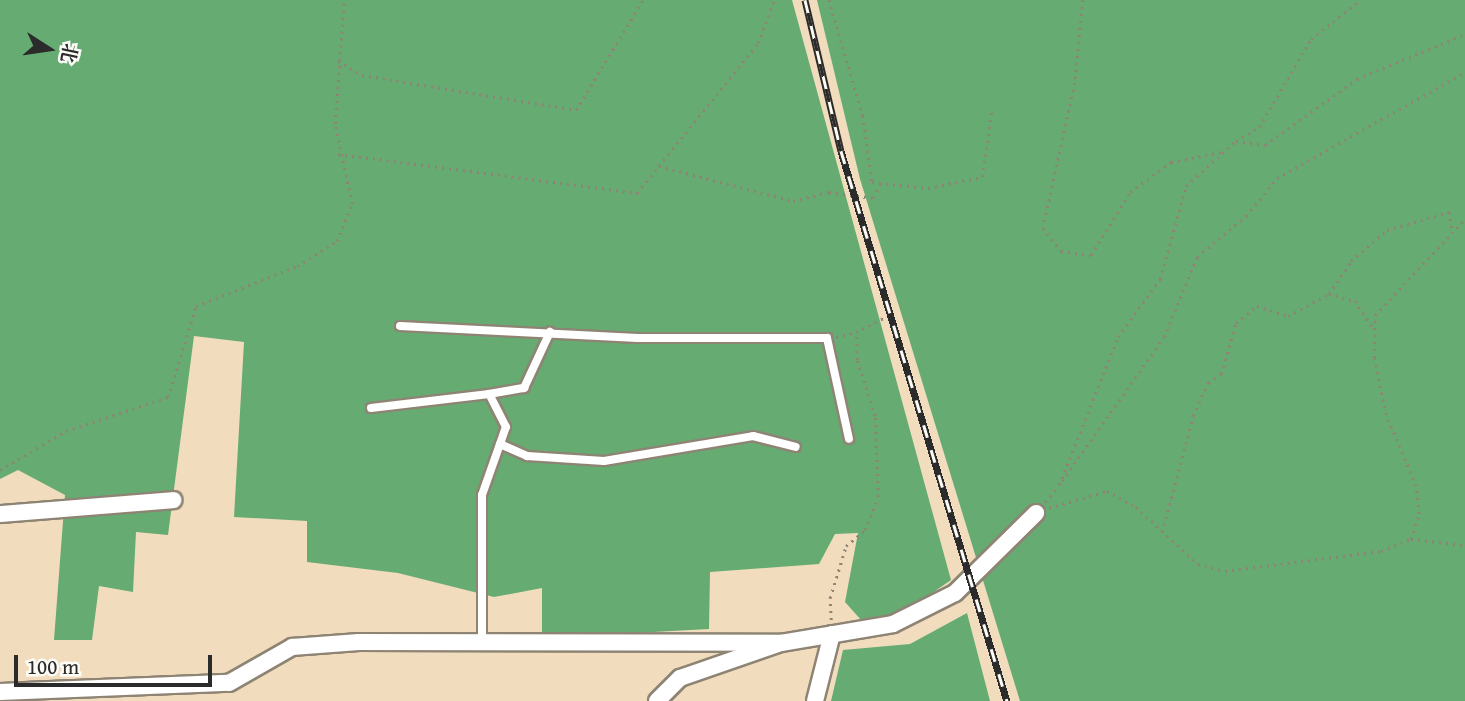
<!DOCTYPE html>
<html>
<head>
<meta charset="utf-8">
<style>
  body { margin:0 }
  #map { position:relative; width:1465px; height:701px; overflow:hidden; background:#f1ddbd; font-family:"Gentium Book Plus","Noto Serif SC",serif }
  div>[style] { position:absolute }
  [style*='--x'] { left:calc(var(--x)*1px); top:calc(var(--y)*1px); width:calc(var(--w)*1px); rotate:calc(var(--a)*1deg) }
  .forest>* { inset:0; background:#65ab72 }
  .path>* { height:2.5px; margin-top:-1.25px; transform-origin:0; background:repeating-linear-gradient(90deg,#8e8474 0 2px,transparent 0 7px) }
  .roads { filter:drop-shadow(2px 0 #8e8474) drop-shadow(-2px 0 #8e8474) drop-shadow(0 2px #8e8474) drop-shadow(0 -2px #8e8474) }
  .service>* { height:8px; margin:-4px; padding:0 4px; transform-origin:4px; border-radius:4px; background:#fff }
  .minor>* { height:16px; margin:-8px; padding:0 8px; transform-origin:8px; border-radius:8px; background:#fff }
  .rail>* { height:7px; margin-top:-3.5px; transform-origin:0; background:repeating-linear-gradient(90deg,#fdfcf7 0 13px,#2b2b2b 0 26px); box-sizing:border-box; border-block:2px solid #2b2b2b }
  span { translate:-50% -50%; white-space:nowrap; text-align:center; line-height:1.15; -webkit-text-stroke:5px #fdfcf7; paint-order:stroke }
  .north { position:absolute; left:14px; top:14px; width:70px; height:70px; -webkit-text-stroke:5px #fdfcf7; paint-order:stroke; rotate:102deg; font-size:19px; font-weight:700; line-height:28px; text-align:center; color:#2b2b2b }
  .north::after { content:''; display:block; margin:auto; width:24px; height:32px; background:#2b2b2b; clip-path:polygon(50% 0,100% 100%,50% 72%,0 100%) }
  .scale { position:absolute; left:14px; top:655px; width:198px; height:32px; box-sizing:border-box; border:4px solid #2b2b2b; border-top:0; padding-left:9px; font-size:21px; line-height:24px; white-space:nowrap; color:#2b2b2b; -webkit-text-stroke:5px #fdfcf7; paint-order:stroke }
</style>
</head>
<body>
<div id="map">
  <div class="forest">
    <i style="clip-path:polygon(0 0,792px 0,951px 580px,903px 613px,862px 621px,845px 602px,858px 533px,835px 534px,819px 564px,710px 572px,709px 629px,542px 638px,542px 588px,494px 597px,398px 573px,307px 562px,307px 521px,234px 517px,244px 342px,194px 336px,168px 535px,136px 532px,133px 592px,99px 586px,92px 640px,54px 640px,65px 495px,18px 470px,0 479px)"></i>
    <i style="clip-path:polygon(817px 0,1465px 0,1465px 701px,1020px 701px,860px 179px)"></i>
    <i style="clip-path:polygon(967px 613px,990px 701px,831px 701px,843px 650px,910px 644px)"></i>
  </div>
  <div class="path">
    <i style="--x:829;--y:0;--w:121;--a:73.7"></i>
    <i style="--x:863;--y:116;--w:67;--a:82.2"></i>
    <i style="--x:872;--y:182;--w:56;--a:6.1"></i>
    <i style="--x:928;--y:188;--w:55;--a:-11.5"></i>
    <i style="--x:982;--y:177;--w:69;--a:-81.6"></i>
    <i style="--x:1083;--y:0;--w:83;--a:95.5"></i>
    <i style="--x:1075;--y:83;--w:148;--a:102.4"></i>
    <i style="--x:1043;--y:228;--w:29;--a:52"></i>
    <i style="--x:1061;--y:251;--w:30;--a:8"></i>
    <i style="--x:1091;--y:255;--w:74;--a:-58.2"></i>
    <i style="--x:1130;--y:192;--w:51;--a:-36.2"></i>
    <i style="--x:1171;--y:162;--w:52;--a:-11.1"></i>
    <i style="--x:338;--y:61;--w:28;--a:30"></i>
    <i style="--x:362;--y:75;--w:217;--a:9.3"></i>
    <i style="--x:576;--y:110;--w:129;--a:-58.7"></i>
    <i style="--x:1236;--y:141;--w:27;--a:-31"></i>
    <i style="--x:1259;--y:127;--w:102;--a:-59.4"></i>
    <i style="--x:1311;--y:39;--w:63;--a:-38.5"></i>
    <i style="--x:338;--y:154;--w:302;--a:7.4"></i>
    <i style="--x:637;--y:193;--w:193;--a:-51.1"></i>
    <i style="--x:758;--y:43;--w:46;--a:-69.6"></i>
    <i style="--x:659;--y:166;--w:138;--a:14.6"></i>
    <i style="--x:793;--y:201;--w:37;--a:-14"></i>
    <i style="--x:829;--y:192;--w:44;--a:7.8"></i>
    <i style="--x:873;--y:198;--w:15;--a:-62"></i>
    <i style="--x:1329;--y:294;--w:40;--a:-56"></i>
    <i style="--x:1351;--y:261;--w:48;--a:-40.7"></i>
    <i style="--x:1387;--y:230;--w:65;--a:-16.2"></i>
    <i style="--x:1449;--y:212;--w:17;--a:80"></i>
    <i style="--x:836;--y:337;--w:21;--a:-14"></i>
    <i style="--x:0;--y:470;--w:77;--a:-30.6"></i>
    <i style="--x:66;--y:431;--w:108;--a:-18.4"></i>
    <i style="--x:168;--y:397;--w:95;--a:-72.9"></i>
    <i style="--x:196;--y:306;--w:109;--a:-21.6"></i>
    <i style="--x:297;--y:266;--w:47;--a:-32"></i>
    <i style="--x:337;--y:241;--w:40;--a:-68"></i>
    <i style="--x:352;--y:204;--w:82;--a:-102"></i>
    <i style="--x:335;--y:124;--w:124;--a:-85.8"></i>
    <i style="--x:1062;--y:481;--w:176;--a:-54.7"></i>
    <i style="--x:1164;--y:337;--w:87;--a:-67.6"></i>
    <i style="--x:1197;--y:257;--w:64;--a:-39.9"></i>
    <i style="--x:1246;--y:216;--w:49;--a:-50.8"></i>
    <i style="--x:1277;--y:178;--w:216;--a:-29.4"></i>
    <i style="--x:1059;--y:485;--w:159;--a:-68.3"></i>
    <i style="--x:1118;--y:337;--w:72;--a:-54.1"></i>
    <i style="--x:1160;--y:279;--w:97;--a:-74.4"></i>
    <i style="--x:1186;--y:186;--w:67;--a:-42"></i>
    <i style="--x:1236;--y:141;--w:29;--a:8"></i>
    <i style="--x:1265;--y:145;--w:113;--a:-35.7"></i>
    <i style="--x:1357;--y:79;--w:117;--a:-22.6"></i>
    <i style="--x:1045;--y:502;--w:21;--a:-49"></i>
    <i style="--x:1049;--y:508;--w:60;--a:-16.3"></i>
    <i style="--x:1107;--y:491;--w:33;--a:29"></i>
    <i style="--x:1136;--y:507;--w:84;--a:42.6"></i>
    <i style="--x:1198;--y:564;--w:28;--a:15"></i>
    <i style="--x:1225;--y:571;--w:157;--a:-7.3"></i>
    <i style="--x:1381;--y:551;--w:32;--a:-22"></i>
    <i style="--x:1411;--y:539;--w:26;--a:-72"></i>
    <i style="--x:1419;--y:514;--w:28;--a:-96"></i>
    <i style="--x:1416;--y:486;--w:77;--a:-112.9"></i>
    <i style="--x:1386;--y:415;--w:58;--a:-101.9"></i>
    <i style="--x:1374;--y:358;--w:43;--a:-88.7"></i>
    <i style="--x:1375;--y:315;--w:132;--a:-46.8"></i>
    <i style="--x:1162;--y:532;--w:120;--a:-75"></i>
    <i style="--x:1193;--y:416;--w:36;--a:-66"></i>
    <i style="--x:1208;--y:383;--w:16;--a:-35"></i>
    <i style="--x:1221;--y:374;--w:53;--a:-73.6"></i>
    <i style="--x:1236;--y:323;--w:27;--a:-39"></i>
    <i style="--x:1257;--y:306;--w:33;--a:18"></i>
    <i style="--x:1288;--y:316;--w:47;--a:-28.2"></i>
    <i style="--x:1329;--y:294;--w:27;--a:15"></i>
    <i style="--x:1355;--y:301;--w:34;--a:56"></i>
    <i style="--x:1411;--y:539;--w:54;--a:6.3"></i>
    <i style="--x:831;--y:620;--w:22;--a:-93"></i>
    <i style="--x:830;--y:598;--w:54;--a:-72.9"></i>
    <i style="--x:846;--y:546;--w:25;--a:-40"></i>
    <i style="--x:865;--y:530;--w:35;--a:-68"></i>
    <i style="--x:878;--y:497;--w:81;--a:-92.1"></i>
    <i style="--x:875;--y:416;--w:59;--a:-107.8"></i>
    <i style="--x:857;--y:360;--w:28;--a:-92"></i>
    <i style="--x:856;--y:332;--w:38;--a:-27"></i>
  </div>
  <div class="roads">
    <div class="service">
      <i style="--x:400;--y:326;--w:238;--a:2.9"></i>
      <i style="--x:638;--y:338;--w:189;--a:0"></i>
      <i style="--x:827;--y:338;--w:103;--a:77.7"></i>
      <i style="--x:371;--y:408;--w:119;--a:-6.8"></i>
      <i style="--x:500;--y:444;--w:18;--a:-71"></i>
      <i style="--x:506;--y:427;--w:37;--a:-117"></i>
      <i style="--x:489;--y:394;--w:36;--a:-10"></i>
      <i style="--x:524;--y:388;--w:62;--a:-65.1"></i>
      <i style="--x:482;--y:644;--w:149;--a:-90"></i>
      <i style="--x:482;--y:495;--w:54;--a:-70.6"></i>
      <i style="--x:500;--y:444;--w:30;--a:24"></i>
      <i style="--x:527;--y:456;--w:77;--a:3.7"></i>
      <i style="--x:604;--y:461;--w:151;--a:-9.5"></i>
      <i style="--x:753;--y:436;--w:44;--a:14.3"></i>
    </div>
    <div class="minor">
      <i style="--x:0;--y:514;--w:174;--a:-4.6"></i>
      <i style="--x:0;--y:692;--w:229;--a:-2.3"></i>
      <i style="--x:229;--y:683;--w:73;--a:-29.7"></i>
      <i style="--x:292;--y:647;--w:67;--a:-4.3"></i>
      <i style="--x:359;--y:642;--w:422;--a:0.1"></i>
      <i style="--x:657;--y:701;--w:33;--a:-45"></i>
      <i style="--x:680;--y:678;--w:107;--a:-19.1"></i>
      <i style="--x:781;--y:643;--w:114;--a:-9.6"></i>
      <i style="--x:893;--y:624;--w:69;--a:-26.6"></i>
      <i style="--x:955;--y:593;--w:114;--a:-44.6"></i>
      <i style="--x:815;--y:701;--w:69;--a:-75.8"></i>
    </div>
  </div>
  <div class="rail">
    <i style="--x:805;--y:0;--w:155;--a:76.6"></i>
    <i style="--x:841;--y:151;--w:575;--a:73.21"></i>
  </div>
  <div class="north">北</div>
  <div class="scale">100 m</div>
</div>
</body>
</html>
